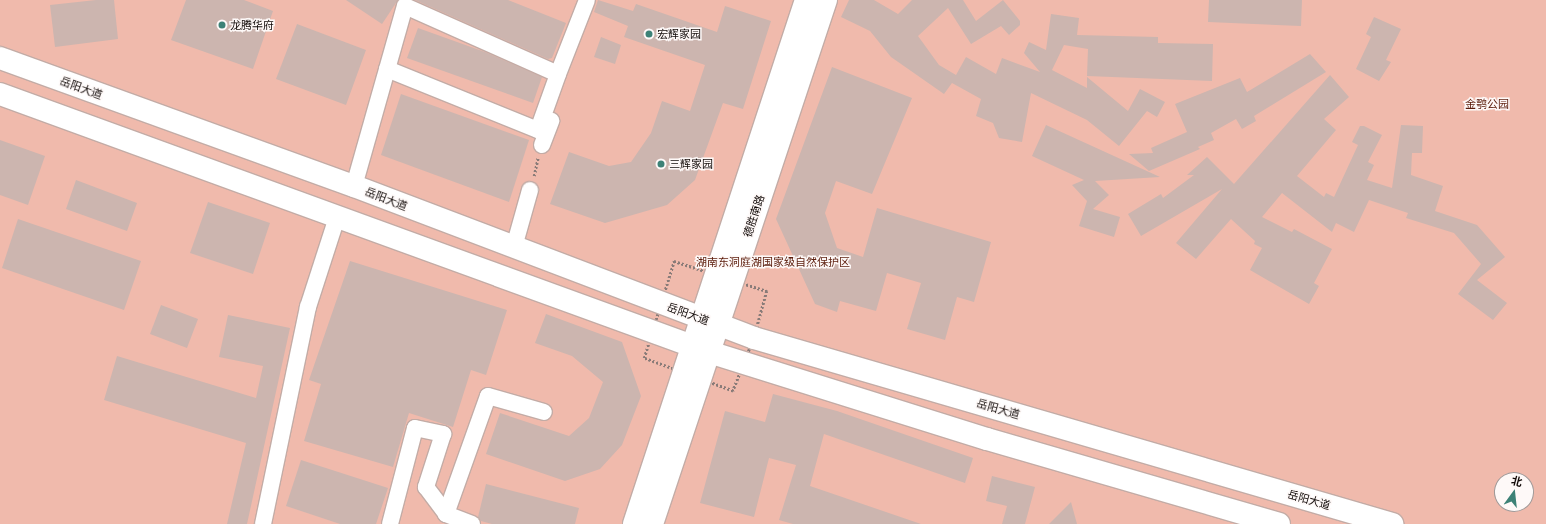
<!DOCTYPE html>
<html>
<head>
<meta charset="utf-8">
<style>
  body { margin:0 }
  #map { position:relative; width:1546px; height:524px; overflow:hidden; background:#fce8e3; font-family:Jost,"Noto Sans SC",sans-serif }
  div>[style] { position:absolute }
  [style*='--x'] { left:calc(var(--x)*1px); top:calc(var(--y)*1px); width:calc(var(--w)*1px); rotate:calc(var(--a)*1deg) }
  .green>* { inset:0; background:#f0baac }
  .building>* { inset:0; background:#ccb5af }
  .path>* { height:2.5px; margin-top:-1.25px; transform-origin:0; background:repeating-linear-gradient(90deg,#897b78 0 2px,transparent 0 4px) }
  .roads { filter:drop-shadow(1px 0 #c3aca6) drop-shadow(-1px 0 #c3aca6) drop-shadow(0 1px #c3aca6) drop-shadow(0 -1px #c3aca6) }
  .minor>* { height:16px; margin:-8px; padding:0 8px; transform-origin:8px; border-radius:8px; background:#fff }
  .primary>* { height:22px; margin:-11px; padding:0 11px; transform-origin:11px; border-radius:11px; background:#fff }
  .dots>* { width:11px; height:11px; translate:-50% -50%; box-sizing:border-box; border:2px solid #fef9f8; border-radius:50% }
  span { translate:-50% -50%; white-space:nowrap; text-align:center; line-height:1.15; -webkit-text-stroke:3px #fef9f8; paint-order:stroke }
  .poi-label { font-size:11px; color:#110a08 }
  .left { translate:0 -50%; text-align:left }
  .street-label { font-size:11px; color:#110a08 }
  .park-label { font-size:11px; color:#5b1c0b }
  .north { position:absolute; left:1494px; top:472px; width:40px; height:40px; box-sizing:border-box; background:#fef9f8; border:1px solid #9f9998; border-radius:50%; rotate:15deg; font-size:11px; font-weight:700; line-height:16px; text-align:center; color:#110a08 }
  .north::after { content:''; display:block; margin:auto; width:14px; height:18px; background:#3d8277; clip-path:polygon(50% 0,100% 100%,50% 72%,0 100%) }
</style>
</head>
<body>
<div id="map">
  <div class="green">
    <i style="clip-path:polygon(evenodd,0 0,1546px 0,1546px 524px,0 524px,0 0,1502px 480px,1526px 480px,1526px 504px,1502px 504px,1502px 480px)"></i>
  </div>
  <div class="building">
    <i style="clip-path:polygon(96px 0,114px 0,118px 39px,55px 47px,50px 5px)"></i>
    <i style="clip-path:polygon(186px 0,244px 0,273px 11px,253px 69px,171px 40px)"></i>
    <i style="clip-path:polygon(346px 0,398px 0,382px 24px)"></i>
    <i style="clip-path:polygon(415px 0,508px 0,566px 23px,552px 58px,548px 59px)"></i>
    <i style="clip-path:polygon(598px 0,633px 11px,636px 4px,717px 32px,725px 6px,771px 21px,743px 109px,723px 103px,695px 180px,667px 205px,605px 223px,550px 204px,569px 152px,609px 166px,631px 162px,651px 133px,662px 101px,690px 111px,705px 65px,624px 37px,628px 26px,594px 12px)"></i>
    <i style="clip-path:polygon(849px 0,874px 0,898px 14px,912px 0,963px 0,976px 21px,1003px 0,1020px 21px,1020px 25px,1009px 35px,1001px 26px,971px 44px,948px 8px,918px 36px,939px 65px,956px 75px,966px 57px,996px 74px,1002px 58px,1040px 72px,1024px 53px,1029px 42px,1046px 50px,1051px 14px,1079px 18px,1077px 35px,1158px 37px,1158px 43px,1213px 44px,1212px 81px,1087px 76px,1088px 49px,1064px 45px,1052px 70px,1087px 88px,1087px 77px,1128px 111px,1140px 89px,1165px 102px,1157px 117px,1147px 111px,1119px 146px,1087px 120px,1031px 93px,1022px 142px,999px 138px,993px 123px,976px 116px,981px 99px,952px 83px,944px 94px,891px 57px,870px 31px,841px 17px)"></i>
    <i style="clip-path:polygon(1209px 0,1302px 0,1301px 26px,1208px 22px)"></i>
    <i style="clip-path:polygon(1374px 17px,1401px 29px,1386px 60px,1391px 62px,1379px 81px,1356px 69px,1371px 37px,1366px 34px)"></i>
    <i style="clip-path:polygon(297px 24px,366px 50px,346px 105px,276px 79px)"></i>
    <i style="clip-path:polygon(418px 28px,485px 52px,542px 77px,533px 103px,407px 58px)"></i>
    <i style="clip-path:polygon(601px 37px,621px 45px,615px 64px,594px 57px)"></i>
    <i style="clip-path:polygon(1310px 54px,1326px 72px,1254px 116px,1256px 121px,1242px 129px,1236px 119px,1211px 133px,1214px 140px,1198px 147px,1200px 149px,1149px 171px,1129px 154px,1153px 153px,1151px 148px,1187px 132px,1175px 104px,1240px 78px,1247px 92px)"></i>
    <i style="clip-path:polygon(832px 67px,912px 98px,872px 194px,836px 181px,825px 213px,837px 248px,863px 257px,877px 208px,991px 242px,974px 302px,957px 297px,945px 340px,907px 329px,921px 283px,887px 273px,876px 311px,840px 301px,837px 312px,815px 304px,776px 219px)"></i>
    <i style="clip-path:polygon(1330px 75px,1349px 97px,1324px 119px,1336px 130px,1297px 176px,1324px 197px,1326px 193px,1334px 197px,1358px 145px,1352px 142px,1360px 126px,1364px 126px,1382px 135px,1368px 162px,1374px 165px,1367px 180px,1392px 188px,1401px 125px,1423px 126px,1422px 153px,1412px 153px,1411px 175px,1443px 186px,1435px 211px,1477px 225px,1505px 257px,1477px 280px,1507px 303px,1493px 320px,1458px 294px,1481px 264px,1454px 233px,1406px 218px,1408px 213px,1369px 200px,1354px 232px,1336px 223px,1332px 232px,1282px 193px,1262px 217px,1292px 232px,1294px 229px,1332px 249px,1314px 283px,1319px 286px,1309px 304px,1250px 270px,1262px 248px,1254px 244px,1255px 241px,1231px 219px,1196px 259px,1176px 243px,1222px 189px,1141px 236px,1128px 214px,1161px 194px,1163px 198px,1194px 175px,1187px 175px,1207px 157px,1234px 184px)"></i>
    <i style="clip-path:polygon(401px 94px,529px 140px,509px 202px,381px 155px)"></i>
    <i style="clip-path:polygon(1046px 125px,1160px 177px,1095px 181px,1109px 195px,1093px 209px,1120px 217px,1114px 237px,1079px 226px,1087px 201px,1072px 185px,1084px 180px,1032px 156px)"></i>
    <i style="clip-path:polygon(0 140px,45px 156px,28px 205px,0 195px)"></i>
    <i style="clip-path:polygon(76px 180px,137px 203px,127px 231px,66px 209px)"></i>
    <i style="clip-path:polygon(208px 202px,270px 223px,253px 274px,190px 253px)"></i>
    <i style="clip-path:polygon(18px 219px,141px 261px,124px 310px,2px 268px)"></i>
    <i style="clip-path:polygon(350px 261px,507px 310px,486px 375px,471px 370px,453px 427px,409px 413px,393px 467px,304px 441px,321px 384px,309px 380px)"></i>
    <i style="clip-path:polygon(161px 305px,198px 319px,187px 348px,150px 334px)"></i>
    <i style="clip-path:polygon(546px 314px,622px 342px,641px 396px,622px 445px,600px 469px,565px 481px,486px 454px,500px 413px,569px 436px,589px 418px,603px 382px,572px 356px,535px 343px)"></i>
    <i style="clip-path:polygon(228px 315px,290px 328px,247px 524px,227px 524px,246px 443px,104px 400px,117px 356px,256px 398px,263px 366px,219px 357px)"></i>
    <i style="clip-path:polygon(773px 394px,837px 411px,973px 458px,965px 483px,824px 434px,810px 486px,921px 524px,793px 524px,779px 520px,796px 465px,769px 458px,754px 517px,700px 503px,725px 411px,765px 422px)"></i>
    <i style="clip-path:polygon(301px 460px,388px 488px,376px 524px,340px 524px,286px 506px)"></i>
    <i style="clip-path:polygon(992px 476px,1035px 487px,1025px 524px,1002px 524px,1007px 506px,986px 501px)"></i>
    <i style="clip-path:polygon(486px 484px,579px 508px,575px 524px,492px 524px,481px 521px,478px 517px)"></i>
    <i style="clip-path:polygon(1071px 502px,1077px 524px,1049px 524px)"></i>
  </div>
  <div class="path">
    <i style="--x:534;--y:176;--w:19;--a:-78"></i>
    <i style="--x:674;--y:261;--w:98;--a:17.9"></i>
    <i style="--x:767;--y:291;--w:49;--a:105.5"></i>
    <i style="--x:754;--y:338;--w:57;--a:111.6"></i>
    <i style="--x:733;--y:391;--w:95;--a:-159.7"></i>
    <i style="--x:644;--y:358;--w:102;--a:-72.8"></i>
  </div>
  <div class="roads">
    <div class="minor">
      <i style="--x:387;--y:69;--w:163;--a:22"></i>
      <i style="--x:538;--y:130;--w:59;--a:-70.3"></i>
      <i style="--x:542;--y:145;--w:26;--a:-69"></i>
      <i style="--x:354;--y:186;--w:187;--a:-74.2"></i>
      <i style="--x:405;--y:6;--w:167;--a:24"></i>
      <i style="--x:558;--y:74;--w:79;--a:-68.6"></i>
      <i style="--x:514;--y:247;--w:59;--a:-74.3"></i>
      <i style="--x:263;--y:524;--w:222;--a:-78.3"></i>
      <i style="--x:308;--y:307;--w:95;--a:-72.1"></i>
      <i style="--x:390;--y:524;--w:99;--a:-75.4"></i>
      <i style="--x:415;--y:428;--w:29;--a:12"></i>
      <i style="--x:443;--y:434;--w:56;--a:107.8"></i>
      <i style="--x:426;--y:487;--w:34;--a:53"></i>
      <i style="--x:472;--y:524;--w:28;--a:-159"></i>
      <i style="--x:446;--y:514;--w:125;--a:-70.4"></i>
      <i style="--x:488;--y:396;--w:58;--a:15.9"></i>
    </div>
    <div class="primary">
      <i style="--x:0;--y:58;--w:376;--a:19.9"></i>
      <i style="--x:354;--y:186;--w:428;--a:20.8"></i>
      <i style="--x:754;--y:338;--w:665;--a:16.25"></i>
      <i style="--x:0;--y:94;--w:754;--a:20"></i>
      <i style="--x:709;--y:352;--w:291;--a:17.4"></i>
      <i style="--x:987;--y:439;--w:304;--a:16.2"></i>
      <i style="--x:634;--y:524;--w:552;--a:-71.83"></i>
      <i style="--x:652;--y:524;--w:552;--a:-71.63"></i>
    </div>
  </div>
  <div class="dots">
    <i style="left:222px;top:25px;background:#3d8277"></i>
    <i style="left:649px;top:34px;background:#3d8277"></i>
    <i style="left:661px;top:164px;background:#3d8277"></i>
  </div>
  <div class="poi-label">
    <span class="left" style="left:230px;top:25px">龙腾华府</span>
    <span class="left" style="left:657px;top:34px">宏辉家园</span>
    <span class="left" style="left:669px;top:164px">三辉家园</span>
  </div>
  <div class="street-label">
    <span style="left:81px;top:88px;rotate:20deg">岳阳大道</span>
    <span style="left:386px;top:199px;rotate:21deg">岳阳大道</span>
    <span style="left:754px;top:216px;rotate:-72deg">德胜南路</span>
    <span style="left:688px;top:314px;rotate:20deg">岳阳大道</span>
    <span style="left:998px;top:409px;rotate:16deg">岳阳大道</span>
    <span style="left:1309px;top:500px;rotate:16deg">岳阳大道</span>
  </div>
  <div class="park-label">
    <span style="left:1487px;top:104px">金鹗公园</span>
    <span style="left:773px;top:262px">湖南东洞庭湖国家级自然保护区</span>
  </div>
  <div class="north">北</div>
</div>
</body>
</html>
